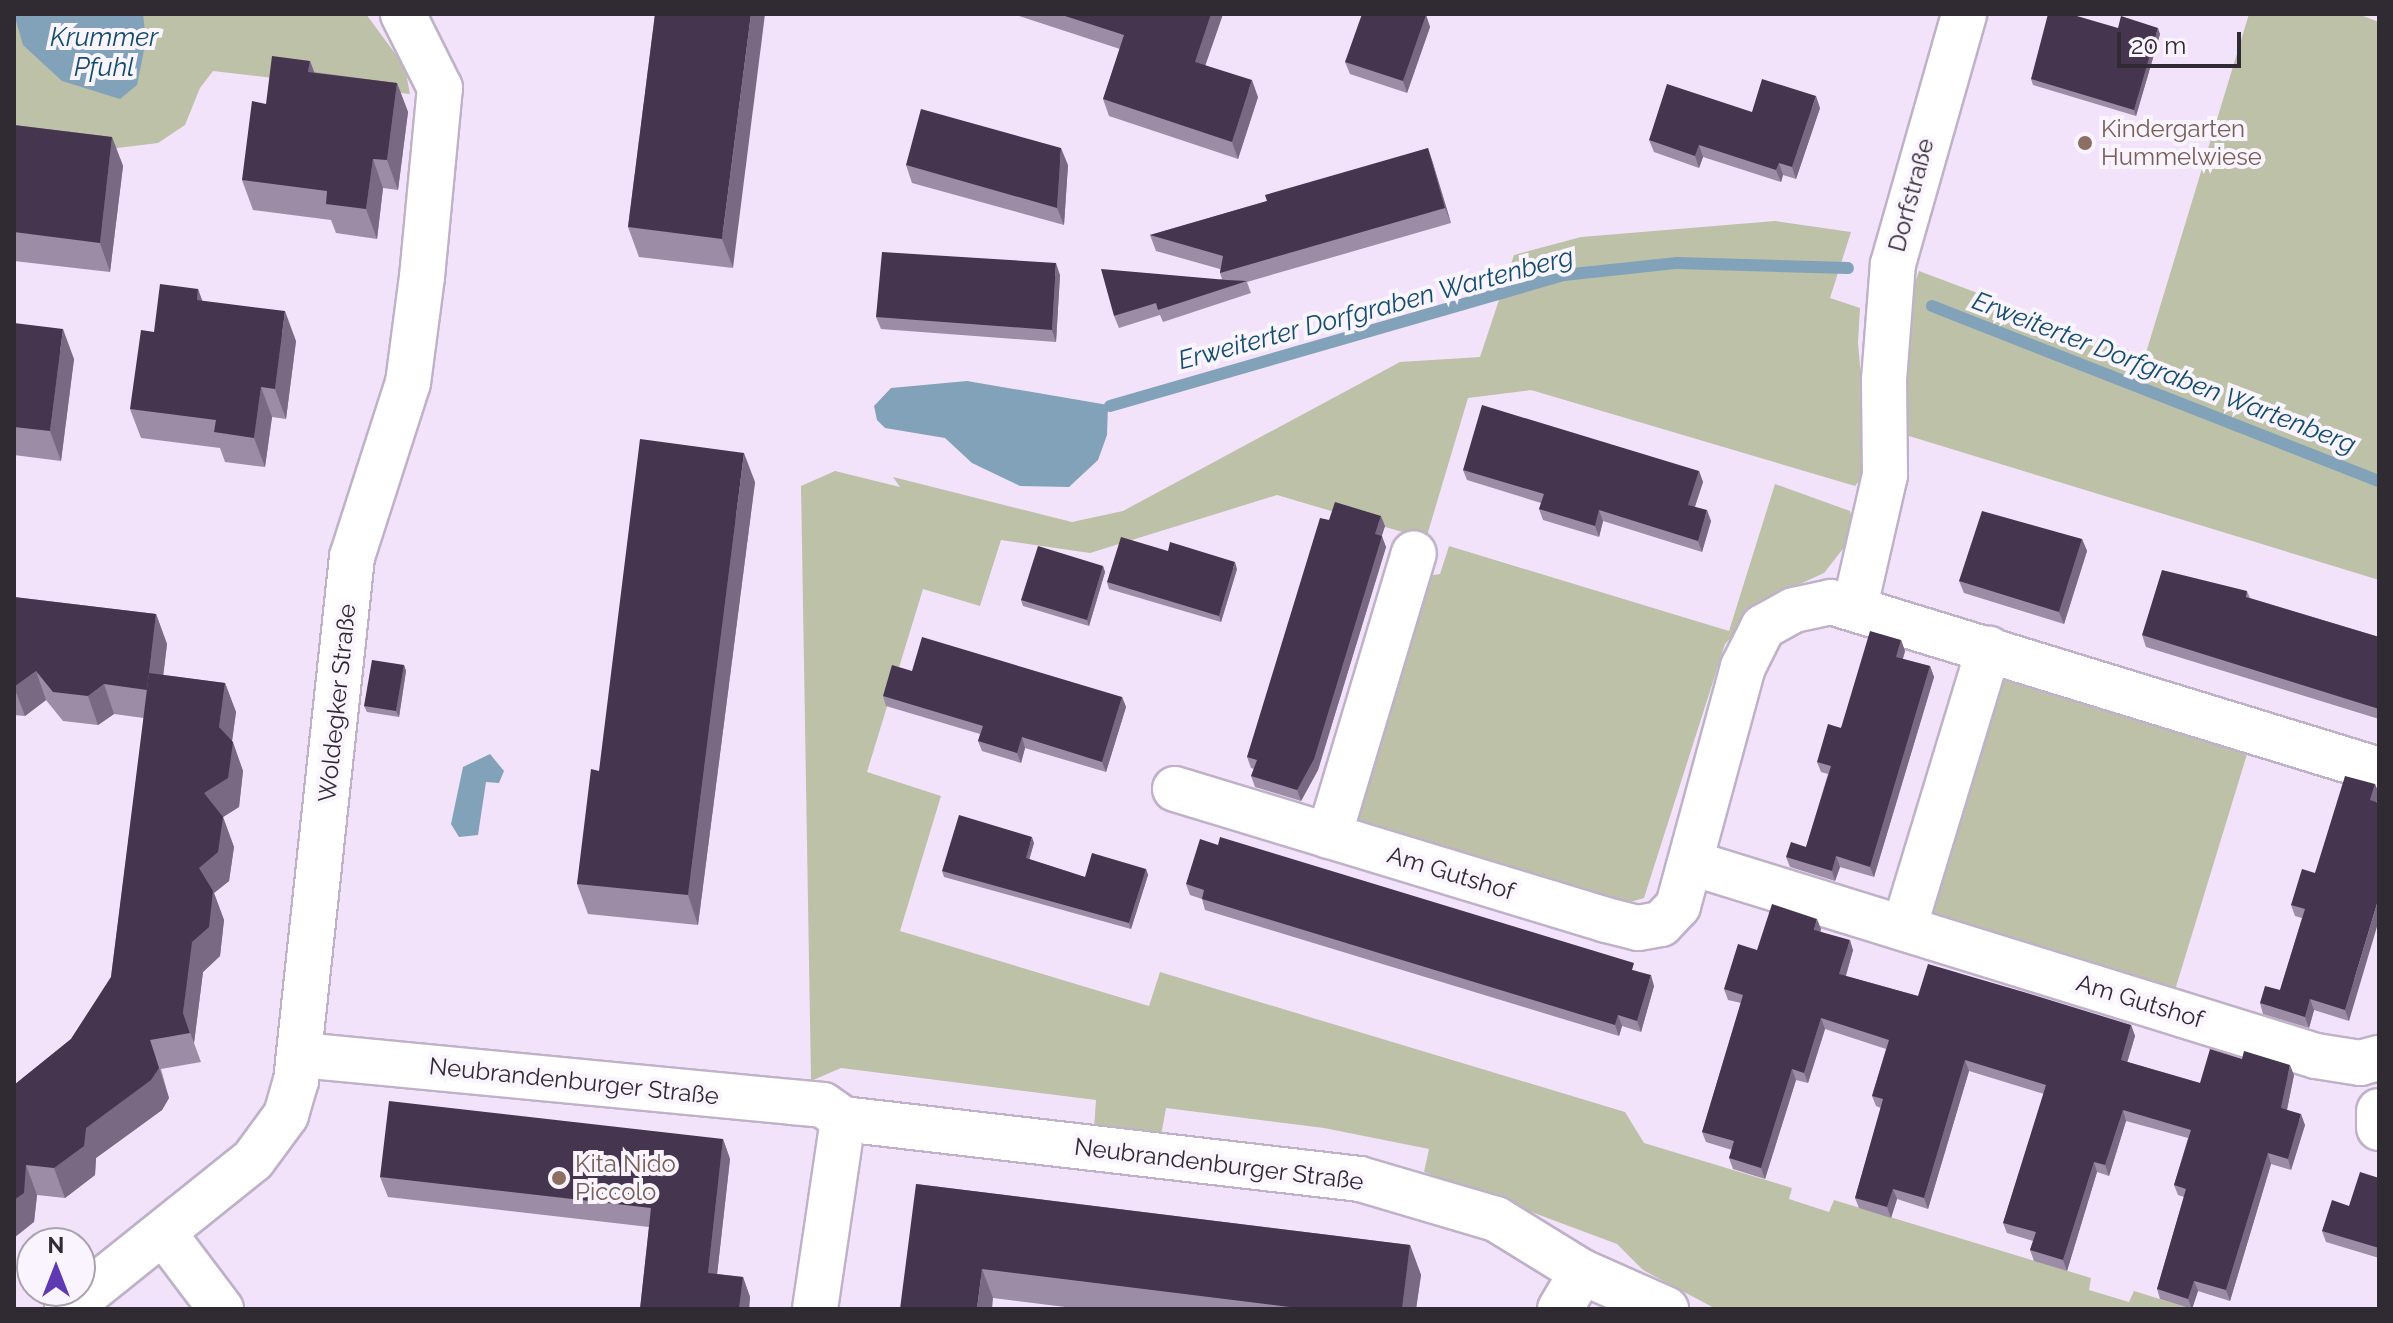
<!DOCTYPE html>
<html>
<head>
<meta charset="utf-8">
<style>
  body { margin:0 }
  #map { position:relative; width:2393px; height:1323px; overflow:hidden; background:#f2e3fb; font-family:Raleway,sans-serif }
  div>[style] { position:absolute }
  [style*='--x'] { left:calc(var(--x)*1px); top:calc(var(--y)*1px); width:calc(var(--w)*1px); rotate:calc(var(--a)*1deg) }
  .green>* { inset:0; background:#bdc1a8 }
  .water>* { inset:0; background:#81a2b9 }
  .stream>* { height:12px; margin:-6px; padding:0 6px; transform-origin:6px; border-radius:6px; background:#81a2b9 }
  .roads { filter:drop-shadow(2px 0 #bfb1c8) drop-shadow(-2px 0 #bfb1c8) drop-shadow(0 2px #bfb1c8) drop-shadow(0 -2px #bfb1c8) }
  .minor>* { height:44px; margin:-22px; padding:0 22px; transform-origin:22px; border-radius:22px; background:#fff }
  .wall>* { inset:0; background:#9c8ca5 }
  .shaded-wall>* { inset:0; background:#796983 }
  .building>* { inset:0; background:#45354f }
  .dots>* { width:22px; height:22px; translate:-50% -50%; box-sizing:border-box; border:4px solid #faf4fe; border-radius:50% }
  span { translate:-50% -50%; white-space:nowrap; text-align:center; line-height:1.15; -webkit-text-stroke:8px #faf4fe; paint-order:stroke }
  .education-label { font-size:24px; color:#785e54 }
  .left { translate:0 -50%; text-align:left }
  .street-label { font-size:24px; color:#302a33 }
  .water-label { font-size:26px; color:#114d6d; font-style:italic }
  .frame { position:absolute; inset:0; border:16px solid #302a33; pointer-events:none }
  .north { position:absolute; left:16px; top:1227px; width:80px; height:80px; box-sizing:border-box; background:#faf4fe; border:2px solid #a9a3ad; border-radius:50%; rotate:0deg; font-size:22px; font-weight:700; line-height:32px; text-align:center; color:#302a33 }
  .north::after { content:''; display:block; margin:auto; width:28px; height:36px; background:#5e39b1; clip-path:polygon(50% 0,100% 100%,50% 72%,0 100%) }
  .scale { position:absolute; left:2117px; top:32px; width:124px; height:36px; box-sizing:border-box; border:4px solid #302a33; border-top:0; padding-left:10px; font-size:24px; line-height:28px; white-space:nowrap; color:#302a33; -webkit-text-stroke:6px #faf4fe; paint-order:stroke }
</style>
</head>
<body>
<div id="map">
  <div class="green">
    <i style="clip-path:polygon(14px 14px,366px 14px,405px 67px,410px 94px,213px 71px,200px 88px,185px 125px,158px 143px,109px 149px,14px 141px)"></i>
    <i style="clip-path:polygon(2249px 14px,2358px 14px,2379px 22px,2379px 580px,1909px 436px,1903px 317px,1919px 271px,2145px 356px)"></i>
    <i style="clip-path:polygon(1775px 221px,1851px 232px,1830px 298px,1860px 308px,1858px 343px,1866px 431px,1864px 475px,1855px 486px,1531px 390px,1468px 398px,1426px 539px,1277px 495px,1090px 553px,1001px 540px,980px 606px,923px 589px,867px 772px,941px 796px,900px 931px,1149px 1006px,1160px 972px,1625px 1112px,1644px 1143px,1792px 1188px,1789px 1199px,1829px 1212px,1834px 1200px,2091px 1278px,2089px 1290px,2129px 1302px,2134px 1291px,2192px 1309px,1716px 1309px,1643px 1270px,1617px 1244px,1424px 1172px,1429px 1149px,1324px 1128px,1166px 1108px,1161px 1136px,1094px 1128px,1096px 1100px,841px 1068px,811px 1081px,801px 486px,835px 471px,900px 487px,893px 477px,1072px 522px,1123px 511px,1400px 362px,1480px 357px,1514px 255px,1581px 237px)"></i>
    <i style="clip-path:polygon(1775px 484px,1850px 511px,1854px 526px,1850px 540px,1824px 573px,1767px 599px,1725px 644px,1644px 898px,1620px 905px,1359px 825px,1353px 816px,1426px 576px,1440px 574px,1449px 546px,1729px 631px)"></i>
    <i style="clip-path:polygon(2007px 674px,2248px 751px,2175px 990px,1927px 917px,1990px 683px)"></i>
  </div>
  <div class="water">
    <i style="clip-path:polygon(14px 14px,143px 14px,146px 40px,137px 85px,120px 99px,62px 81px,23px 45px)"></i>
    <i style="clip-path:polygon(967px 381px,1108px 405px,1107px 435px,1098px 460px,1069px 487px,1020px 486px,972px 463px,945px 438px,885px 428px,877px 420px,874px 406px,891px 388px)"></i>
    <i style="clip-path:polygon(490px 754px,504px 771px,499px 783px,486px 782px,478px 835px,459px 837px,451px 824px,463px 767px)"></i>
  </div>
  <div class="stream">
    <i style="--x:1932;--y:306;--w:480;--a:21.4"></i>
    <i style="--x:1110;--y:406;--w:473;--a:-16.1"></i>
    <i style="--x:1564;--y:275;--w:114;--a:-6.1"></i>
    <i style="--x:1677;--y:263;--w:171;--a:1.7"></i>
  </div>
  <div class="roads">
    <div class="minor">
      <i style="--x:1855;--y:606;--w:134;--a:-77.1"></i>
      <i style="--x:1885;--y:475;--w:95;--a:-90.6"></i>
      <i style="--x:1884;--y:380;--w:116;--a:-85.6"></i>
      <i style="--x:1893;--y:264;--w:260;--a:-74.1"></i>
      <i style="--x:1175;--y:789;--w:450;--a:16.9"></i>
      <i style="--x:1606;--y:920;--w:33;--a:14"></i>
      <i style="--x:1638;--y:928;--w:23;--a:-10"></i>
      <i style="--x:1661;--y:924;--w:25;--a:-47"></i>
      <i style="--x:1678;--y:906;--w:248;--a:-74.8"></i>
      <i style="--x:1743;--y:667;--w:45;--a:-63.4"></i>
      <i style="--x:1763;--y:627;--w:35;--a:-29"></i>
      <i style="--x:1794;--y:610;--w:38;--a:-12"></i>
      <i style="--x:1831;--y:602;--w:573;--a:17.04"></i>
      <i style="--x:1329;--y:836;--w:295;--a:-73.3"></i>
      <i style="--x:1692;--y:863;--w:653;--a:17.19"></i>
      <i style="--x:2316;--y:1056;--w:45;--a:9"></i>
      <i style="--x:2360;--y:1063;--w:20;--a:-15"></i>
      <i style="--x:1904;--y:928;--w:292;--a:-73.1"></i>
      <i style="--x:301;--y:1055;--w:524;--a:5.47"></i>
      <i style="--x:823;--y:1105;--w:24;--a:35"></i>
      <i style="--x:843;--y:1119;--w:520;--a:6.62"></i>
      <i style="--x:1360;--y:1179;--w:142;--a:16.4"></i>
      <i style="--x:1496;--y:1219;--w:101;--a:31.6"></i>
      <i style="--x:1582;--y:1272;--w:92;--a:23.8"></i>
      <i style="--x:2379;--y:1111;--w:17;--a:90"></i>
      <i style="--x:165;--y:1235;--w:93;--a:52.9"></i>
      <i style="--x:67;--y:1309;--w:238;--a:-38.7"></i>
      <i style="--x:253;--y:1160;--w:56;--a:-53.7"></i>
      <i style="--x:286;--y:1115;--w:35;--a:-74"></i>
      <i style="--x:296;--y:1081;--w:527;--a:-83.9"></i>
      <i style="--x:352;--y:557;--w:183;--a:-72.2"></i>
      <i style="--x:408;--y:383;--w:107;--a:-82.5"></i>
      <i style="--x:422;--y:277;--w:190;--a:-84.6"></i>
      <i style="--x:440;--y:88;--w:83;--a:-116.6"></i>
      <i style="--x:815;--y:1309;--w:192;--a:-81.6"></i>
      <i style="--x:1560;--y:1309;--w:43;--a:-59.3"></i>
    </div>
  </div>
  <div class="wall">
    <i style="clip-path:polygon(655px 14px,733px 268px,639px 257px,628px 227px)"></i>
    <i style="clip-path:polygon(1013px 14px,1223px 14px,1205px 65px,1258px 97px,1238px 159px,1109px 116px,1103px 99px,1120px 49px)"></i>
    <i style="clip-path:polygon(1426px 15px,1430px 27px,1407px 93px,1350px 74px,1345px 62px)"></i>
    <i style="clip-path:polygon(2118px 28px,2160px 34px,2136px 116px,2033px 85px,2031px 79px)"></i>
    <i style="clip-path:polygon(310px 61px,314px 72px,397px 83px,408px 112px,398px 190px,383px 188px,377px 239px,336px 233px,331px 220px,253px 210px,242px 180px,266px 104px)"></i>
    <i style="clip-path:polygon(1820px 108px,1796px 179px,1783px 175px,1781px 182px,1703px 157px,1699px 168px,1654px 152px,1649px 140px,1752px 112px)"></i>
    <i style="clip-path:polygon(14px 125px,112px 137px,123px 166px,110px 272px,14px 261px)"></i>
    <i style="clip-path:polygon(1428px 148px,1451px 223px,1247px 282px,1251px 293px,1163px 322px,1160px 315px,1119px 328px,1114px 316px,1222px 279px,1220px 273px,1220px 269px,1156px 251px,1150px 235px,1267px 201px)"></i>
    <i style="clip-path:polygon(906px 165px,1068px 165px,1064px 225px,912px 183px)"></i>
    <i style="clip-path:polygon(1060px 275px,1056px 342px,881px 329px,876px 317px)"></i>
    <i style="clip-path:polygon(198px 289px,202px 301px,296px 341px,286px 419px,272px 417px,265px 467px,225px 462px,220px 448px,141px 438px,130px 409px)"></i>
    <i style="clip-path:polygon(14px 323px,74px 359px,61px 461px,14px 455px)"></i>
    <i style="clip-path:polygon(1463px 470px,1699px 471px,1703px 482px,1695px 507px,1711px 521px,1702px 552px,1603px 521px,1599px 537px,1543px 520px,1539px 509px,1541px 503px,1467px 480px)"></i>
    <i style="clip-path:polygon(755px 482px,698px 925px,588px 914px,577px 884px,599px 771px)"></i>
    <i style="clip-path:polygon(1329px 520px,1385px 526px,1381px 536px,1386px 547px,1318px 770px,1301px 801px,1255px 787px,1251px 776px,1254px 769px,1251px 768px,1247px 757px)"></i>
    <i style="clip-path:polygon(2082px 539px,2087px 551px,2064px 624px,1964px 593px,1959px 581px)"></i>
    <i style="clip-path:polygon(1168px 551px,1237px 569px,1221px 622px,1109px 589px,1107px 582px)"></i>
    <i style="clip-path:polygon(1103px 566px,1105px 572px,1089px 626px,1023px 606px,1021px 600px)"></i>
    <i style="clip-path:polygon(2247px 591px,2250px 598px,2379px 637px,2379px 719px,2146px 647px,2142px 635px)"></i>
    <i style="clip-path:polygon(14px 597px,156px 614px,167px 644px,163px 675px,225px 683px,236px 712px,232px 741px,243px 771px,239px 807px,223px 817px,234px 847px,229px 881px,214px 893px,224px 920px,220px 956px,203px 972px,194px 1043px,201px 1062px,161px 1069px,169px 1098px,162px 1110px,96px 1158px,95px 1175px,65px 1198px,37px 1195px,34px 1222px,14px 1085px,71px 1039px,111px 977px,144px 718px,114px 714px,98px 725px,63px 721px,46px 700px,25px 716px,14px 715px)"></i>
    <i style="clip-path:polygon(1901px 640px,1905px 651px,1903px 659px,1930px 666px,1934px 677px,1874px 877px,1840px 867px,1835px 881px,1790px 867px,1786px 857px,1806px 847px,1828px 774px,1821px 772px,1817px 762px)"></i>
    <i style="clip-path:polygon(404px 665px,406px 671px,399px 717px,367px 712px,364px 706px)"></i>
    <i style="clip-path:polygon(912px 671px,1122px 697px,1126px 707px,1106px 772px,1025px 748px,1021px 763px,982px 751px,978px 741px,980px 734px,886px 706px,883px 696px)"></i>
    <i style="clip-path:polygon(2375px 784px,2379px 794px,2376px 802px,2349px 1021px,2314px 1010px,2309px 1028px,2263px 1014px,2260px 1003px,2280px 990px,2302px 918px,2295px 916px,2291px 905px,2315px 873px)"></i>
    <i style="clip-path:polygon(1034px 843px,1029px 859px,1085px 877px,1146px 869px,1148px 875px,1131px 929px,944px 877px,942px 871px)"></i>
    <i style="clip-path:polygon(1186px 884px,1637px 971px,1654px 986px,1641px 1032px,1622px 1026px,1619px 1036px,1205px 910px,1202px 899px,1190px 895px)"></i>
    <i style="clip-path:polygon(1821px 929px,1820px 931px,1853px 950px,1846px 976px,1918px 996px,2131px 1025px,2135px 1036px,2127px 1062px,2200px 1083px,2294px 1075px,2287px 1110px,2305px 1125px,2291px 1170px,2271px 1164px,2230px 1301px,2198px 1291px,2192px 1309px,2160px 1299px,2157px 1289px,2184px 1197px,2178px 1195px,2174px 1185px,2188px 1138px,2126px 1121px,2109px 1176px,2097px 1172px,2067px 1271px,2034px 1261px,2030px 1250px,2033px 1241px,2007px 1233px,2003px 1223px,2044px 1094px,1969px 1071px,1928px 1209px,1897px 1199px,1891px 1218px,1859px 1208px,1855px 1198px,1881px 1108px,1876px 1106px,1872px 1096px,1886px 1049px,1825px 1029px,1808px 1083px,1796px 1080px,1765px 1179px,1733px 1169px,1729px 1158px,1732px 1150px,1706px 1142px,1702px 1132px,1741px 1003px,1728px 1000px,1724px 989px,1757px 950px)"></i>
    <i style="clip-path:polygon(723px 1139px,730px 1159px,717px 1274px,743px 1277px,750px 1297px,749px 1309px,640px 1309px,649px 1227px,388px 1197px,380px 1177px)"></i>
    <i style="clip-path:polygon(2379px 1178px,2379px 1258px,2326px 1242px,2322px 1231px)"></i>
    <i style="clip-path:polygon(916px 1184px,1410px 1245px,1421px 1275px,1416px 1309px,1081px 1309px,993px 1298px)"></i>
  </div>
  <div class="shaded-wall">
    <i style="clip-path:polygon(751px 14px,765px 14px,733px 268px,722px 239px)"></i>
    <i style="clip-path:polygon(1211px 14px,1223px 14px,1201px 78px,1195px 62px)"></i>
    <i style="clip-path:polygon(1426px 15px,1430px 27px,1407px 93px,1403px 81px)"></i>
    <i style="clip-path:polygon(2158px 28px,2160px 34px,2136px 116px,2134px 110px)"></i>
    <i style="clip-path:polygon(310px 61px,321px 90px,308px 72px)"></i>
    <i style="clip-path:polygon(1252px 80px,1258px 97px,1238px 159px,1232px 142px)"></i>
    <i style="clip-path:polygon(397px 83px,408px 112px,398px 190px,387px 160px)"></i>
    <i style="clip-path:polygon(1816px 96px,1820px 108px,1796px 179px,1792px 167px)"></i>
    <i style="clip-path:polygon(112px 137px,123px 166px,110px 272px,100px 243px)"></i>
    <i style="clip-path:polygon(1699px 145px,1703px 157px,1699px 168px,1695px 156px)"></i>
    <i style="clip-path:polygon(1061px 148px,1068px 165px,1064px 225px,1057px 208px)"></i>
    <i style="clip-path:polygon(1428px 148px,1433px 163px,1451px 223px,1445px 208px)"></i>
    <i style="clip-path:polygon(373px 159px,383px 188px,377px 239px,366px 209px)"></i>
    <i style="clip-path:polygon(1779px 163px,1783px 175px,1781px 182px,1776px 170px)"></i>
    <i style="clip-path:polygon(1056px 263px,1060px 275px,1056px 342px,1052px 330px)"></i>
    <i style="clip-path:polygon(198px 289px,209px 319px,197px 300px)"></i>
    <i style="clip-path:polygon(285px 311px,296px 341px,286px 419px,275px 389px)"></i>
    <i style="clip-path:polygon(63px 329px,74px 359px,61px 461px,50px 431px)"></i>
    <i style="clip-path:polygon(261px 387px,272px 417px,265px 467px,254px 438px)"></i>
    <i style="clip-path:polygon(744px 453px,755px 482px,698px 925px,688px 895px)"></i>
    <i style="clip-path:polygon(1699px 471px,1703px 482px,1692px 515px,1688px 505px)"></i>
    <i style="clip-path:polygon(1599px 510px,1603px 521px,1599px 537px,1595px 526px)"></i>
    <i style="clip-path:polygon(1707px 510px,1711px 521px,1702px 552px,1698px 541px)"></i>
    <i style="clip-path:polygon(1381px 516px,1385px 526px,1379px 545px,1375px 534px)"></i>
    <i style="clip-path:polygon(1382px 536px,1386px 547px,1318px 770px,1301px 801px,1297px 790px)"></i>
    <i style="clip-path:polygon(2082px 539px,2087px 551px,2064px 624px,2059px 612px)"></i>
    <i style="clip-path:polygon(1235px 562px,1237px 569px,1221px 622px,1219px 616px)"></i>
    <i style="clip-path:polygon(1103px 566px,1105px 572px,1089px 626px,1087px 620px)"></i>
    <i style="clip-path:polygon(156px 614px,167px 644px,158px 720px,147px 690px)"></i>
    <i style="clip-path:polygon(1901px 640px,1905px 651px,1900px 667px,1896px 657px)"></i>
    <i style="clip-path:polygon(404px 665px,406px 671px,399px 717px,396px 711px)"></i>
    <i style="clip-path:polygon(1930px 666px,1934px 677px,1874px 877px,1870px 867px)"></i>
    <i style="clip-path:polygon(36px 671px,46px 700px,25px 716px,14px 687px)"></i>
    <i style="clip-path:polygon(225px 683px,236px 712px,230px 756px,219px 727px)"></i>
    <i style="clip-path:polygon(104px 684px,114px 714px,98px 725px,88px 696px)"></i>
    <i style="clip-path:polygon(1122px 697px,1126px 707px,1106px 772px,1102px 762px)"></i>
    <i style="clip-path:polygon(1022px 737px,1025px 748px,1021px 763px,1017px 753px)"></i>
    <i style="clip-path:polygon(233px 742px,243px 771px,239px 807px,223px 817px,234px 847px,229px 881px,214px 893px,224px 920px,220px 956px,203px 972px,194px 1043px,183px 1013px,199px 868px,204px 793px)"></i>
    <i style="clip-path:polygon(2375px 784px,2379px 794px,2374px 811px,2370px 800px)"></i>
    <i style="clip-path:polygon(1032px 837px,1034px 843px,1028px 864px,1026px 858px)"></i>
    <i style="clip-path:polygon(1836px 856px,1840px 867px,1835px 881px,1832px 871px)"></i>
    <i style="clip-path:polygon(1146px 869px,1148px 875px,1131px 929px,1129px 923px)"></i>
    <i style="clip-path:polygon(2379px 897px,2379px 920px,2349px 1021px,2345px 1010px)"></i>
    <i style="clip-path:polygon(1817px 919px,1821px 929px,1818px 940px,1814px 930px)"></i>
    <i style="clip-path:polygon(1850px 940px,1853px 950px,1843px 985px,1839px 974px)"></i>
    <i style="clip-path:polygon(1651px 975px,1654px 986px,1641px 1032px,1637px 1021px)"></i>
    <i style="clip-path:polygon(2310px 999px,2314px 1010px,2309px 1028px,2305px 1017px)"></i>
    <i style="clip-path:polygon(1618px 1015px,1622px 1026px,1619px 1036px,1615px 1025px)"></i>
    <i style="clip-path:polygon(1821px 1018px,1825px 1029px,1808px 1083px,1804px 1073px)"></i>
    <i style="clip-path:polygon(2131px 1025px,2135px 1036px,2125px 1070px,2121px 1060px)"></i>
    <i style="clip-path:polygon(150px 1040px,169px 1098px,162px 1110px,96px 1158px,95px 1175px,65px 1198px,54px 1168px,86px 1128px)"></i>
    <i style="clip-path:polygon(1965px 1060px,1969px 1071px,1928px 1209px,1924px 1198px)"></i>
    <i style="clip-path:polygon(2290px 1065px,2294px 1075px,2285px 1119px,2281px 1108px)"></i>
    <i style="clip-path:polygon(1792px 1069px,1796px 1080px,1765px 1179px,1761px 1168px)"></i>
    <i style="clip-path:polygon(2123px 1110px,2126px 1121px,2109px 1176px,2105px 1165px)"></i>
    <i style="clip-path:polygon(2301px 1114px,2305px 1125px,2291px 1170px,2288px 1159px)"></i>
    <i style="clip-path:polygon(723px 1139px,730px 1159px,715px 1293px,708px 1273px)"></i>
    <i style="clip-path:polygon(2268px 1153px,2271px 1164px,2230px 1301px,2226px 1290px)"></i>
    <i style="clip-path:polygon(2094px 1162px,2097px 1172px,2067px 1271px,2063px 1260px)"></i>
    <i style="clip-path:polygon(26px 1165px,37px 1195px,34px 1222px,14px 1238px,14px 1200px)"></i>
    <i style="clip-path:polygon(1893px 1189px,1897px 1199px,1891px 1218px,1887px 1207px)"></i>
    <i style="clip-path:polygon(1410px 1245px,1421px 1275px,1416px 1309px,1402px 1309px)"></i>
    <i style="clip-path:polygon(982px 1269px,993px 1298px,992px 1309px,977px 1309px)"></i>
    <i style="clip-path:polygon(743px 1277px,750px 1297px,749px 1309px,739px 1309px)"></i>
    <i style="clip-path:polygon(2194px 1281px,2198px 1291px,2192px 1309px,2188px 1299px)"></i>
  </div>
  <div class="building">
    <i style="clip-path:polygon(655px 14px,751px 14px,722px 239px,628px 227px)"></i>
    <i style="clip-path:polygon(1059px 14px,1211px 14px,1195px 62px,1252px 80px,1232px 142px,1103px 99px,1124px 35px)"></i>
    <i style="clip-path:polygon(1362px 14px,1421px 14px,1426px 15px,1403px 81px,1345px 62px)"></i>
    <i style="clip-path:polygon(2048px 14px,2070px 14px,2118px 28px,2121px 16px,2158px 28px,2134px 110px,2031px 79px)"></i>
    <i style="clip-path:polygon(272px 56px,310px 61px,308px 72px,397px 83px,387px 160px,373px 159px,366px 209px,326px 204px,327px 191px,242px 180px,252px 101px,266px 104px)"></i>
    <i style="clip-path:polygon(1762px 79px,1816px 96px,1792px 167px,1779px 163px,1776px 170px,1699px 145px,1695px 156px,1649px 140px,1667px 84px,1752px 112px)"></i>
    <i style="clip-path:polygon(921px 109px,1061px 148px,1057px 208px,906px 165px)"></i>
    <i style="clip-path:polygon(14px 125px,112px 137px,100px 243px,14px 232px)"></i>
    <i style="clip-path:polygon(1428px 148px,1445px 208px,1220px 273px,1223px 256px,1150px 235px,1267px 201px,1265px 195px)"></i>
    <i style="clip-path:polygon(882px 252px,1056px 263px,1052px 330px,876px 317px)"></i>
    <i style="clip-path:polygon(1101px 269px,1227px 280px,1247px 281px,1158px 310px,1156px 303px,1114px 316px)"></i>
    <i style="clip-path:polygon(160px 284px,198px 289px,197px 300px,285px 311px,275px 389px,261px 387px,254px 438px,214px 432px,216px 420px,130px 409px,141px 330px,154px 332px)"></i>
    <i style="clip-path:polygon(14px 323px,63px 329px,50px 431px,14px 427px)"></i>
    <i style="clip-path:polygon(1482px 405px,1699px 471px,1688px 505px,1707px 510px,1698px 541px,1599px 510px,1595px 526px,1539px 509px,1544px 494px,1463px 470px)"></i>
    <i style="clip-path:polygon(640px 439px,744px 453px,688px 895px,577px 884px,591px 769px,599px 771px)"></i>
    <i style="clip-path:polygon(1335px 502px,1381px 516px,1375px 534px,1382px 536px,1314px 759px,1297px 790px,1251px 776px,1257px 760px,1247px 757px,1320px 518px,1329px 520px)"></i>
    <i style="clip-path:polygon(1982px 511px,2082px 539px,2059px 612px,1959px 581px)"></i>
    <i style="clip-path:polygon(1121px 537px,1168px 551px,1170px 542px,1235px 562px,1219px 616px,1107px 582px)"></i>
    <i style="clip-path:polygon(1038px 546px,1103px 566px,1087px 620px,1021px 600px)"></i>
    <i style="clip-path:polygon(2162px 570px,2247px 591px,2246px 597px,2379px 637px,2379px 709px,2142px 635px)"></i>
    <i style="clip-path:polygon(14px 597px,156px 614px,147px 690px,104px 684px,88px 696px,53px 692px,36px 671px,14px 687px)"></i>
    <i style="clip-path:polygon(1870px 631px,1901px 640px,1896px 657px,1930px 666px,1870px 867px,1836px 856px,1832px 871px,1786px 857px,1791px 842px,1806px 847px,1831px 766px,1817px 762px,1828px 724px,1841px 728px)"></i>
    <i style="clip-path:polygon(922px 637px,1122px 697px,1102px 762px,1022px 737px,1017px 753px,978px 741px,983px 726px,883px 696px,892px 665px,912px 671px)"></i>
    <i style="clip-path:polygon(372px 660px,404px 665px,396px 711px,364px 706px)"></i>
    <i style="clip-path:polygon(149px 673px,225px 683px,219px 727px,233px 742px,228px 778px,204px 793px,223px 817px,218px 852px,199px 868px,213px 891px,209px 927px,192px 942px,183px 1013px,190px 1033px,150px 1040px,159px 1068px,151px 1080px,86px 1128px,84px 1146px,54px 1168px,26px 1165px,24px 1193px,14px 1200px,14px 1085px,71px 1039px,111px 977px)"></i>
    <i style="clip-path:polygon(2345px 776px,2375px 784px,2370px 800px,2379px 803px,2379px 897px,2345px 1010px,2310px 999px,2305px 1017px,2260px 1003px,2265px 986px,2280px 990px,2305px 909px,2291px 905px,2302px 869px,2315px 873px)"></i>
    <i style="clip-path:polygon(959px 815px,1032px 837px,1026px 858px,1085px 877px,1092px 853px,1146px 869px,1129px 923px,942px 871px)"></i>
    <i style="clip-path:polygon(1220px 837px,1634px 963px,1632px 970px,1651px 975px,1637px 1021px,1618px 1015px,1615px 1025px,1202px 899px,1204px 890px,1186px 884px,1200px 839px,1218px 845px)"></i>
    <i style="clip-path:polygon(1772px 904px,1817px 919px,1814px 930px,1850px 940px,1839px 974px,1918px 996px,1928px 964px,2027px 993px,2131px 1025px,2121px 1060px,2200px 1083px,2210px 1049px,2242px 1059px,2244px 1051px,2290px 1065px,2281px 1108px,2301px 1114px,2288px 1159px,2268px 1153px,2226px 1290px,2194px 1281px,2188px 1299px,2157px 1289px,2186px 1189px,2174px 1185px,2191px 1130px,2123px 1110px,2105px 1165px,2094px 1162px,2063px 1260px,2030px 1250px,2036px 1232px,2003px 1223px,2046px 1085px,1965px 1060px,1924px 1198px,1893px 1189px,1887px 1207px,1855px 1198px,1883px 1099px,1872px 1096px,1889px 1040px,1821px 1018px,1804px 1073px,1792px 1069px,1761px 1168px,1729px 1158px,1734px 1141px,1702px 1132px,1743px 995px,1724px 989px,1738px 944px,1757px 950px)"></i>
    <i style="clip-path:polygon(389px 1101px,723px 1139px,708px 1273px,743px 1277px,739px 1309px,640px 1309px,651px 1208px,380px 1177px)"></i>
    <i style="clip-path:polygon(2360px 1172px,2379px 1178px,2379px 1248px,2322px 1231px,2332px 1200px,2349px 1206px)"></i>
    <i style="clip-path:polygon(916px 1184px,1410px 1245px,1402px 1309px,1306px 1309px,982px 1269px,977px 1309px,900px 1309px)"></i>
  </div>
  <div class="dots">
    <i style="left:2085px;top:143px;background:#8d6e63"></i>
    <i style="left:559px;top:1178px;background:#8d6e63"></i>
  </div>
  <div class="education-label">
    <span class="left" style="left:2101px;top:143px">Kindergarten<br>Hummelwiese</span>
    <span class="left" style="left:575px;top:1178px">Kita Nido<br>Piccolo</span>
  </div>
  <div class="street-label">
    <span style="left:1911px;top:195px;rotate:-75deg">Dorfstraße</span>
    <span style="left:337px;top:703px;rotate:-84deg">Woldegker Straße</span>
    <span style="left:1451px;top:873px;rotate:17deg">Am Gutshof</span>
    <span style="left:2140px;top:1001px;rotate:17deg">Am Gutshof</span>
    <span style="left:574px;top:1081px;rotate:6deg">Neubrandenburger Straße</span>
    <span style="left:1219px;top:1164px;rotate:7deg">Neubrandenburger Straße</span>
  </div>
  <div class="water-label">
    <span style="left:104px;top:53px">Krummer<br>Pfuhl</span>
    <span style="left:1376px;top:309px;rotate:-15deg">Erweiterter Dorfgraben Wartenberg</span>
    <span style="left:2164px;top:373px;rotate:21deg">Erweiterter Dorfgraben Wartenberg</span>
  </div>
  <div class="frame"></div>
  <div class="north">N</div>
  <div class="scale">20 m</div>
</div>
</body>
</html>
